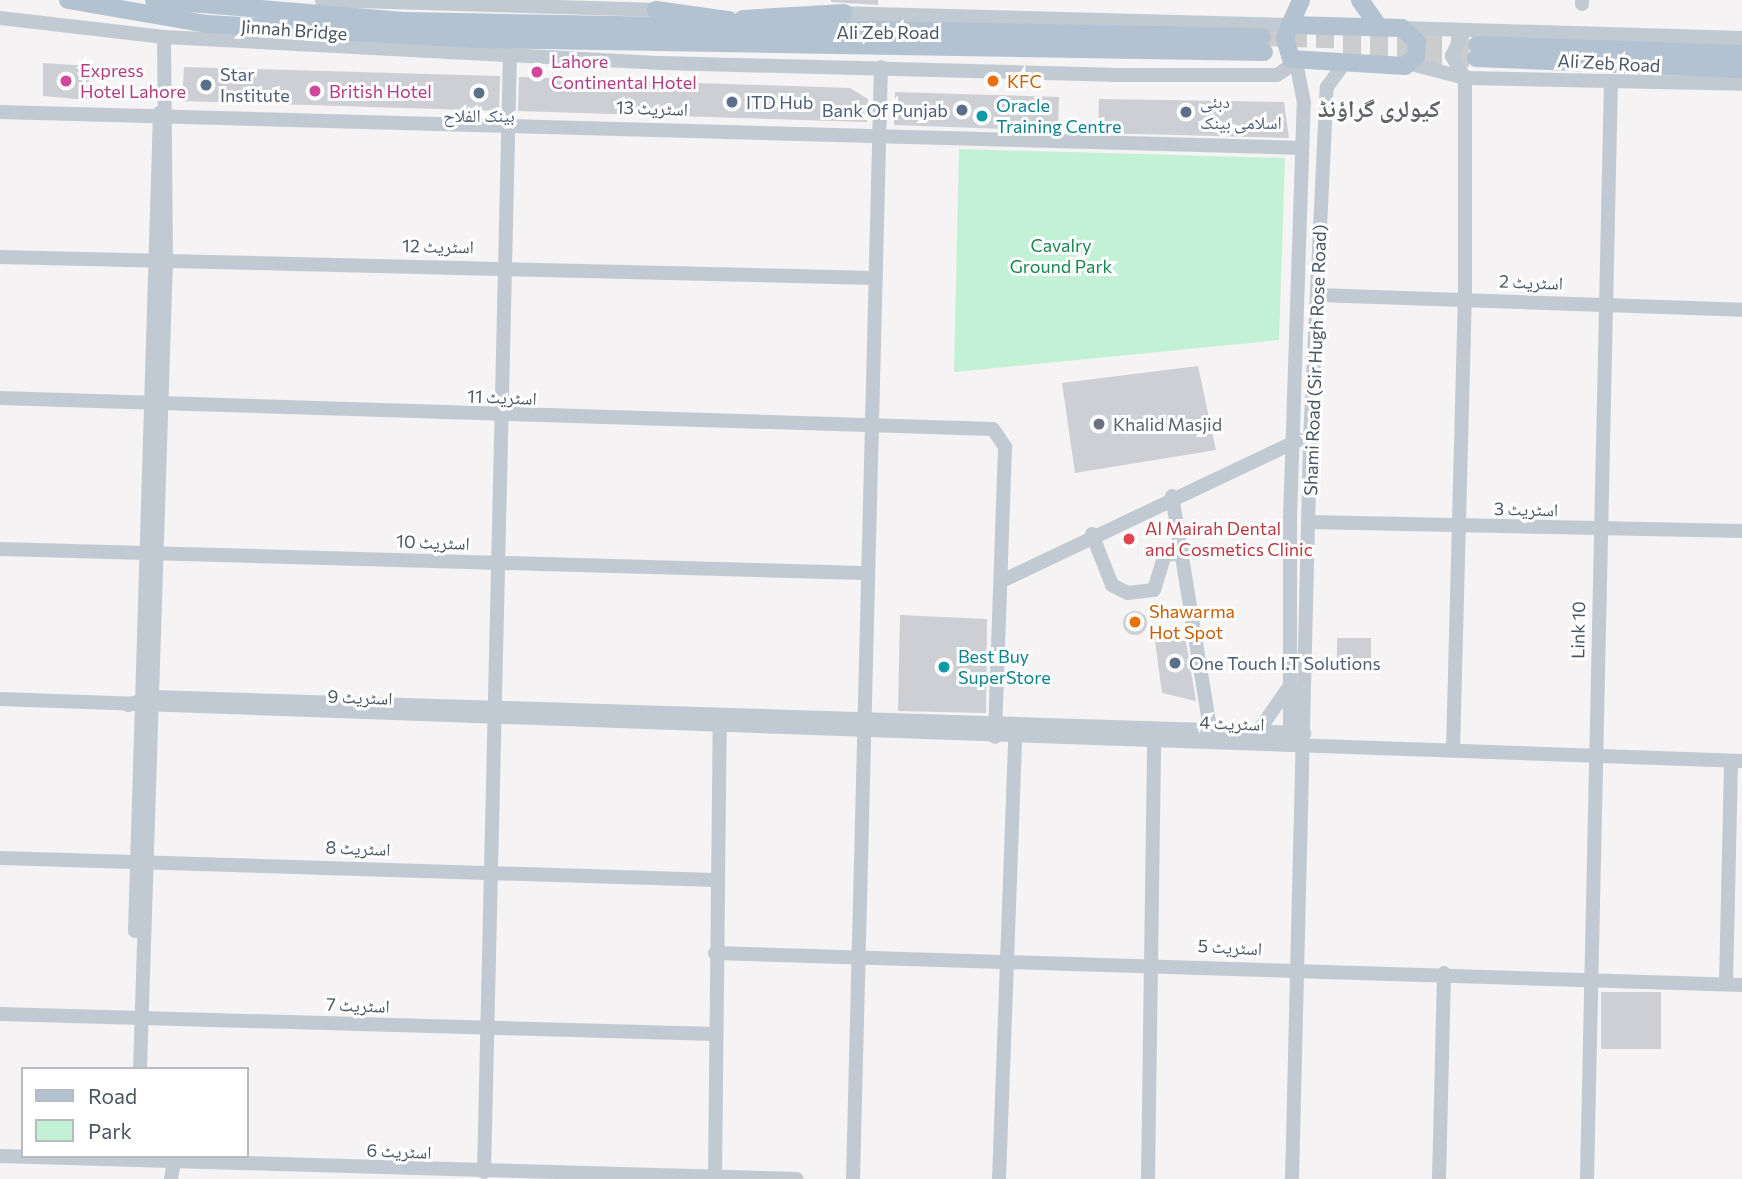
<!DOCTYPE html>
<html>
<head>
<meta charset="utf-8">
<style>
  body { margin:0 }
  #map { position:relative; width:1742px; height:1179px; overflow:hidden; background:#f5f3f3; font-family:Commissioner,"Noto Naskh Arabic",sans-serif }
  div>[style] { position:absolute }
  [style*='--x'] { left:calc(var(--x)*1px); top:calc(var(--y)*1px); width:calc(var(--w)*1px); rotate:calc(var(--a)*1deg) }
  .green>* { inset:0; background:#c3f1d5 }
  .building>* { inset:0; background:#cdcfd5 }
  .round { border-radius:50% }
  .major-tunnel>* { height:18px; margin-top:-9px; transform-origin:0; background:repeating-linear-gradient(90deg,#caccce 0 18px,transparent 0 27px) }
  .minor>* { height:14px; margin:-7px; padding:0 7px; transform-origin:7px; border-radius:7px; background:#c1cad2 }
  .major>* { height:18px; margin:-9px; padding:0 9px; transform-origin:9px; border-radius:9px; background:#b3c2d1 }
  .dots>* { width:19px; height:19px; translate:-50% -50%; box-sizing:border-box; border:4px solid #fff; border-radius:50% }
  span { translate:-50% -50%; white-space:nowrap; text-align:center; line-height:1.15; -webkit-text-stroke:6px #fff; paint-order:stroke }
  .street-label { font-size:18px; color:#4a5661 }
  .hotel-label { font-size:18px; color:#b23c85 }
  .left { translate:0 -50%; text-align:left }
  .service-label { font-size:18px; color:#4e5e75 }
  .right { translate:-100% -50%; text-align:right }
  .food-label { font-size:18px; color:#c56008 }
  .culture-label { font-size:18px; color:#0d838f }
  .park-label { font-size:18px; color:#17864f }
  .worship-label { font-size:18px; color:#5b616d }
  .health-label { font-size:18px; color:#be3a42 }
  .district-label { font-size:24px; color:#5f6368; font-weight:700 }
  .legend { position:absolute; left:21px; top:1067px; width:228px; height:91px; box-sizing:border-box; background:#fff; border:2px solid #b7bbc0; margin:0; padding:9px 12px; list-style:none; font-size:21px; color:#4a5661 }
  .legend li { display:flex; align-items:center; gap:14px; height:35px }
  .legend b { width:35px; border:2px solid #b7bbc0 }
</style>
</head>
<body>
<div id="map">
  <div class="green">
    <i style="clip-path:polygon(959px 149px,1285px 158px,1279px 340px,954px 372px)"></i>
  </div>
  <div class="building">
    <i style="clip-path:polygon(831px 0,878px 0,878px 5px,831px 2px)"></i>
    <i style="clip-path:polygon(43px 63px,90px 66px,87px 100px,43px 96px)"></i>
    <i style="clip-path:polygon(184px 67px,500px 76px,499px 111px,182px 101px)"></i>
    <i style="clip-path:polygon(519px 77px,850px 88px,868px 99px,867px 122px,518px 111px)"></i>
    <i style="clip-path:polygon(895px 92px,1059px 97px,1058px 131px,894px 125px)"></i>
    <i style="clip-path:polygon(1099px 99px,1284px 102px,1289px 138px,1098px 133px)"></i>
    <i style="clip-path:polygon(1198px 366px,1216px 450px,1075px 473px,1062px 383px)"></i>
    <i class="round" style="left:1123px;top:611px;width:24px;height:24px"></i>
    <i style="clip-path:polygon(900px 615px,987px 619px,986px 713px,898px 711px)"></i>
    <i style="clip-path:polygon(1184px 630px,1196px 701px,1162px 693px,1154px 633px)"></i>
    <i style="clip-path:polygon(1337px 638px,1371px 638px,1371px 667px,1337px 667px)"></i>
    <i style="clip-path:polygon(1601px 992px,1661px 992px,1661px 1049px,1601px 1049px)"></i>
  </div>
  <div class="major-tunnel">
    <i style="--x:1262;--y:37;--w:210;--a:1.9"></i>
    <i style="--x:1343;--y:54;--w:133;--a:1.7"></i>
  </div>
  <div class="minor">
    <i style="--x:322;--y:0;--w:345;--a:1.7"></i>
    <i style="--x:1582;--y:4;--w:4;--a:-90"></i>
    <i style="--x:834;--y:13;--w:456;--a:1.5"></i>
    <i style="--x:0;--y:18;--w:165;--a:6.6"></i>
    <i style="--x:164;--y:37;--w:499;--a:3"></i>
    <i style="--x:662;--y:63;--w:449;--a:1.5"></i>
    <i style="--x:1111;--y:75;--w:166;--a:0"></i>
    <i style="--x:1277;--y:75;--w:23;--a:-34"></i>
    <i style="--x:1402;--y:28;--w:340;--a:1.7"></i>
    <i style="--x:1411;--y:64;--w:56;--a:14.5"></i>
    <i style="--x:1465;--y:78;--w:277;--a:1.2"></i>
    <i style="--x:0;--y:112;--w:1302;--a:1.58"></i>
    <i style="--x:0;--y:257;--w:875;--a:1.37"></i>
    <i style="--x:1318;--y:295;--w:424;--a:2"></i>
    <i style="--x:0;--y:398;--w:993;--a:1.79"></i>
    <i style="--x:993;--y:429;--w:22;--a:56"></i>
    <i style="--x:1005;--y:447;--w:290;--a:92"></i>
    <i style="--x:1172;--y:496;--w:234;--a:80.7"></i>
    <i style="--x:1309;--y:522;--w:433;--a:1.2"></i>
    <i style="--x:1092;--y:534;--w:55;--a:68.6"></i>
    <i style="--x:1112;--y:585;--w:18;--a:27"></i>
    <i style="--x:1128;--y:593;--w:26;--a:-7"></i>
    <i style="--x:1154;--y:590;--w:37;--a:-73"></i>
    <i style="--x:1165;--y:555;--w:18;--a:-6"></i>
    <i style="--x:0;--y:549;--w:864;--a:1.59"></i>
    <i style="--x:1004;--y:580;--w:327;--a:-25.4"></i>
    <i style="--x:0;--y:699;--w:1743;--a:2.04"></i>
    <i style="--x:128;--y:705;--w:26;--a:-18"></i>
    <i style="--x:153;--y:697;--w:1152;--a:1.79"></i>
    <i style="--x:1259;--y:730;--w:52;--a:-55.1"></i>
    <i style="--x:1290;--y:739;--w:221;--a:-90"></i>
    <i style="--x:1290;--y:518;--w:415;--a:-88.1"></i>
    <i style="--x:1304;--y:103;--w:42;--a:-101"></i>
    <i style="--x:1453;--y:750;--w:451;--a:-88.5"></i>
    <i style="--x:1465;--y:299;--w:221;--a:-90"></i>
    <i style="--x:1465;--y:78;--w:26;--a:-121"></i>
    <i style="--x:1452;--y:56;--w:29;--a:-65"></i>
    <i style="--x:0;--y:858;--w:715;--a:1.76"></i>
    <i style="--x:135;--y:931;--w:819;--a:-88.25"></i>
    <i style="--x:715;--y:953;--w:1027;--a:1.78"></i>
    <i style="--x:1726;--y:984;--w:223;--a:-88.7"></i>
    <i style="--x:0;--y:1014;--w:716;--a:1.6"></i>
    <i style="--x:140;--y:1069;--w:809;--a:-88.16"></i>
    <i style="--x:166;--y:260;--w:223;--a:-90.5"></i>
    <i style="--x:0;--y:1156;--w:797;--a:1.65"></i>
    <i style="--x:484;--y:1172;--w:1116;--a:-88.67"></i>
    <i style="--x:715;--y:1176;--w:447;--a:-89.4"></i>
    <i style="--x:171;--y:1179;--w:17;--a:-80"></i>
    <i style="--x:853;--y:1179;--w:1112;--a:-88.56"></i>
    <i style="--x:999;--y:1179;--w:443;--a:-87.9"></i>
    <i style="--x:1148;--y:1179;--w:439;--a:-89.2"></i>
    <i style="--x:1292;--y:1179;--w:738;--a:-88.6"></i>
    <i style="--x:1310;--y:441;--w:354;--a:-87.3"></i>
    <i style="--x:1327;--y:87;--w:27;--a:-54"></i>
    <i style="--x:1439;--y:1179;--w:206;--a:-88.6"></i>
    <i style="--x:1587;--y:1179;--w:1098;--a:-88.75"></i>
  </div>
  <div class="major">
    <i style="--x:68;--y:0;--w:141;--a:9.8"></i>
    <i style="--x:207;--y:24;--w:265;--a:3.2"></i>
    <i style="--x:472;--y:39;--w:792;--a:0.94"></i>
    <i style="--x:154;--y:0;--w:253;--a:4.8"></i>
    <i style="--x:406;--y:21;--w:856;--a:1.07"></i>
    <i style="--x:1360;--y:0;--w:33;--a:55"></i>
    <i style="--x:656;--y:10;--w:74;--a:7.8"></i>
    <i style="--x:743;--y:19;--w:101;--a:-3.4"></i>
    <i style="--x:1290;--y:25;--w:112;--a:1.5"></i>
    <i style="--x:1402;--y:28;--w:21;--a:43"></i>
    <i style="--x:1417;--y:42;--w:14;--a:94"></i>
    <i style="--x:1416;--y:56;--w:15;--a:138"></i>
    <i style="--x:1405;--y:66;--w:114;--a:-176.5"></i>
    <i style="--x:1291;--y:59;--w:22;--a:-106"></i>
    <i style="--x:1285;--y:38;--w:14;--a:-69"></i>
    <i style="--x:1290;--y:25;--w:27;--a:-66"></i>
    <i style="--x:1477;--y:45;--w:265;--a:1.9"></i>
    <i style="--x:1476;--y:58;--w:266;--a:2.4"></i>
  </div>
  <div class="dots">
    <i style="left:537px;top:72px;background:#d1479c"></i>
    <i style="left:66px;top:81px;background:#d1479c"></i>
    <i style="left:993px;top:81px;background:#e8710a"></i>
    <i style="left:206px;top:85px;background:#5c6f8a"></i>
    <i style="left:315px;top:91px;background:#d1479c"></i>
    <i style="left:479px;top:93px;background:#5c6f8a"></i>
    <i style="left:732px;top:102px;background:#5c6f8a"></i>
    <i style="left:962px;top:110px;background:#5c6f8a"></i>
    <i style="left:1186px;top:112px;background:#5c6f8a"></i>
    <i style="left:982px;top:116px;background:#0f9aa8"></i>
    <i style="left:1099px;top:424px;background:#6b7280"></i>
    <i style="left:1129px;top:539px;background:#e0444e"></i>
    <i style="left:1135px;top:622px;background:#e8710a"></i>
    <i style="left:1175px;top:663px;background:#5c6f8a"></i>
    <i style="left:944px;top:667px;background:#0f9aa8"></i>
  </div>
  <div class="street-label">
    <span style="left:294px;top:30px;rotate:4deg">Jinnah Bridge</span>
    <span style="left:888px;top:32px">Ali Zeb Road</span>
    <span style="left:1609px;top:63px;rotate:3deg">Ali Zeb Road</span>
    <span style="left:652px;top:108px;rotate:2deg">اسٹریٹ 13</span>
    <span style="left:438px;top:246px;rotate:1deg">اسٹریٹ 12</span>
    <span style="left:1531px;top:282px;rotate:2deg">اسٹریٹ 2</span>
    <span style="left:1315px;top:360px;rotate:-88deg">Shami Road (Sir Hugh Rose Road)</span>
    <span style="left:502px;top:397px;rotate:2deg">اسٹریٹ 11</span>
    <span style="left:1526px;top:509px;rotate:1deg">اسٹریٹ 3</span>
    <span style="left:433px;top:542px;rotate:2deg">اسٹریٹ 10</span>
    <span style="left:1578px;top:630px;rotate:-89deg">Link 10</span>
    <span style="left:360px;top:697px;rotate:2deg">اسٹریٹ 9</span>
    <span style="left:1232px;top:723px;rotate:2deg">اسٹریٹ 4</span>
    <span style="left:358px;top:848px;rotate:2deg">اسٹریٹ 8</span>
    <span style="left:1230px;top:947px;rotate:3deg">اسٹریٹ 5</span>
    <span style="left:358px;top:1005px;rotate:2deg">اسٹریٹ 7</span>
    <span style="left:399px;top:1151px;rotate:2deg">اسٹریٹ 6</span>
  </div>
  <div class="hotel-label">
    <span class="left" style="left:551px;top:72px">Lahore<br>Continental Hotel</span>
    <span class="left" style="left:80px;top:81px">Express<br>Hotel Lahore</span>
    <span class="left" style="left:329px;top:91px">British Hotel</span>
  </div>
  <div class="service-label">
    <span class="left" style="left:220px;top:85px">Star<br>Institute</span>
    <span class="left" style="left:746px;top:102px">ITD Hub</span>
    <span class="left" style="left:1200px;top:112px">دبئی<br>اسلامی بینک</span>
    <span class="right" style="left:948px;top:110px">Bank Of Punjab</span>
    <span style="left:479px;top:115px">بینک الفلاح</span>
    <span class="left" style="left:1189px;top:663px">One Touch I.T Solutions</span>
  </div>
  <div class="food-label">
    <span class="left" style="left:1007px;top:81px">KFC</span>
    <span class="left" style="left:1149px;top:622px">Shawarma<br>Hot Spot</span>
  </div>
  <div class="culture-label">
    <span class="left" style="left:996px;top:116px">Oracle<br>Training Centre</span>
    <span class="left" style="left:958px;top:667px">Best Buy<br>SuperStore</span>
  </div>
  <div class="park-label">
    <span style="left:1061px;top:256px">Cavalry<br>Ground Park</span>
  </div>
  <div class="worship-label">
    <span class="left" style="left:1113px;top:424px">Khalid Masjid</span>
  </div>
  <div class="health-label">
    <span class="left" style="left:1145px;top:539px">Al Mairah Dental<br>and Cosmetics Clinic</span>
  </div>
  <div class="district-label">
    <span style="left:1379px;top:108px">کیولری گراؤنڈ</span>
  </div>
  <ul class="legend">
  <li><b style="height:9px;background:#b3c2d1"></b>Road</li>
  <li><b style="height:19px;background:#c3f1d5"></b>Park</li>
  </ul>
</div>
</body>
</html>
